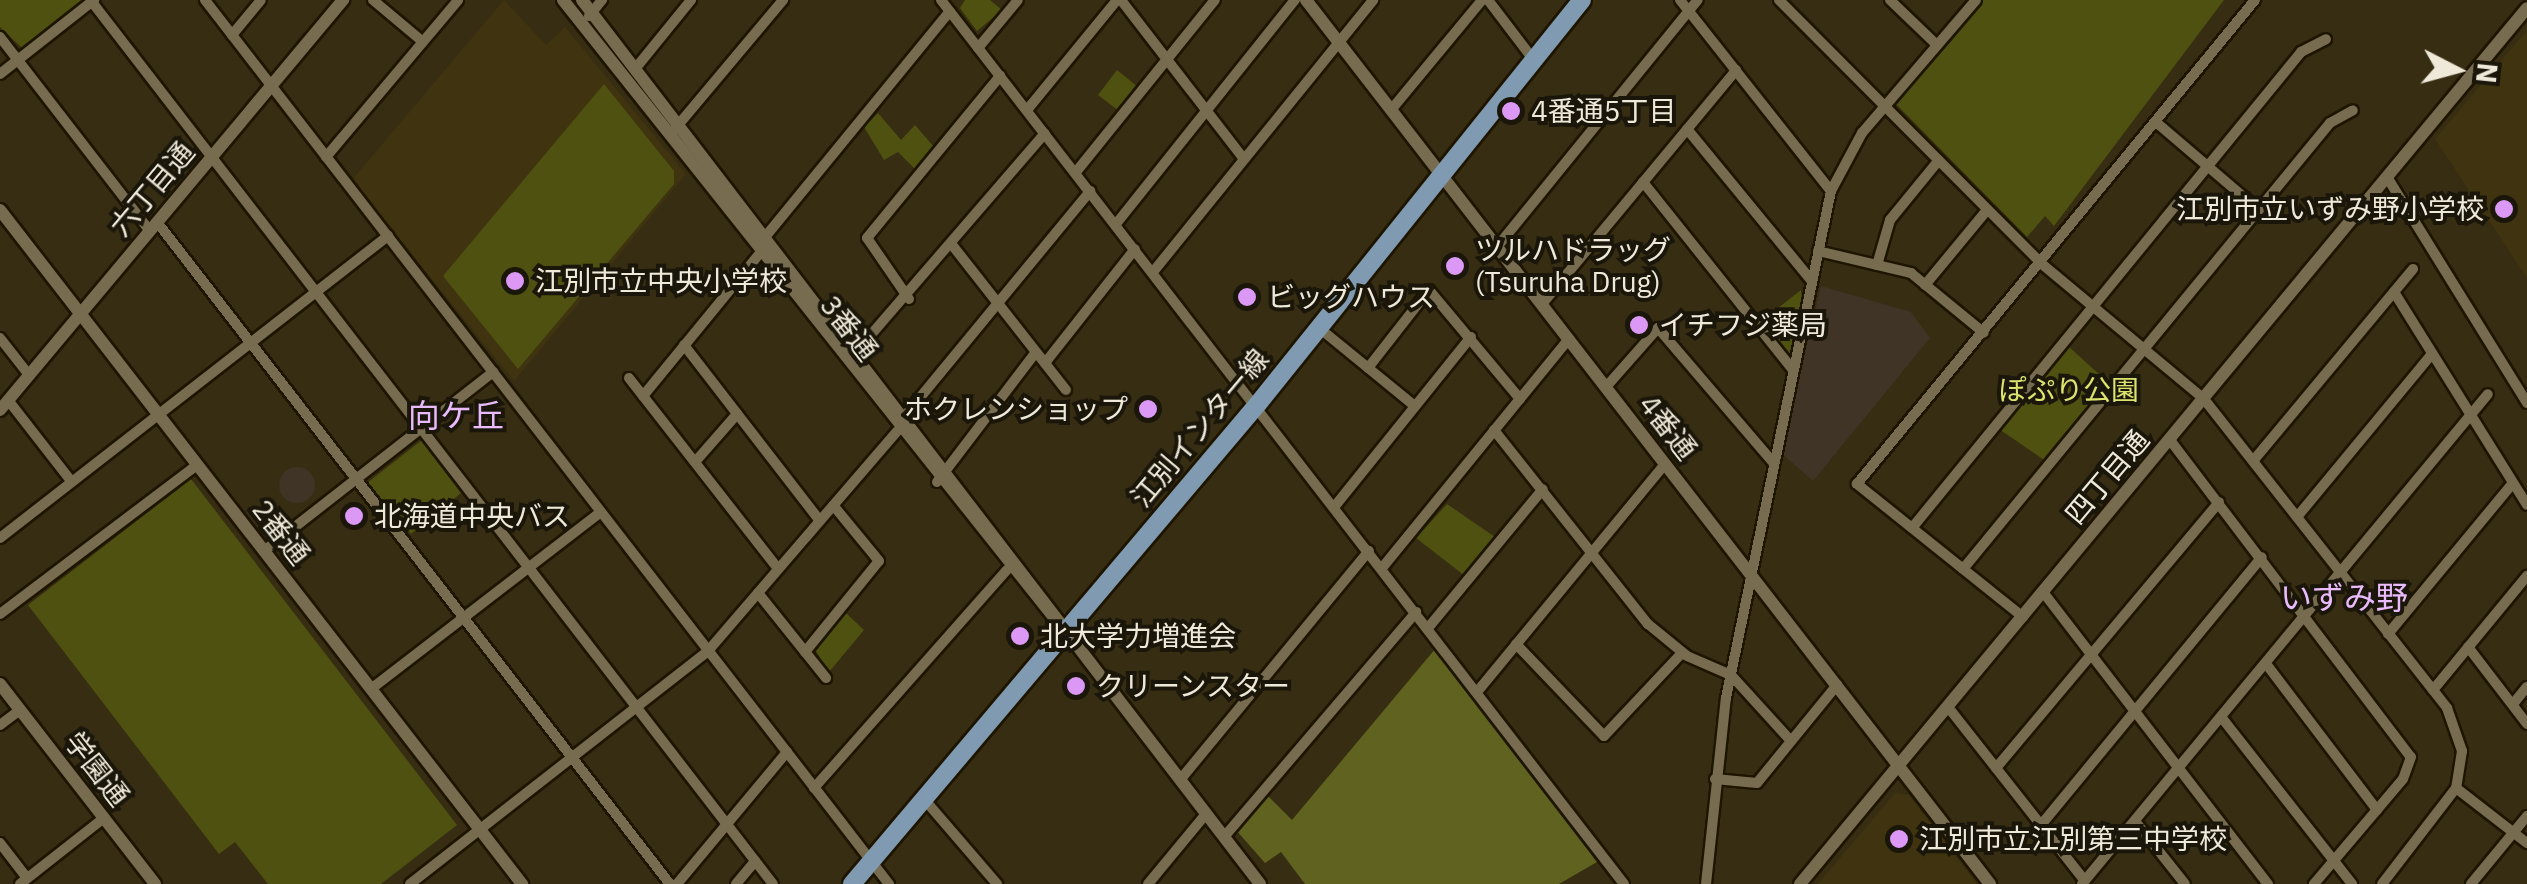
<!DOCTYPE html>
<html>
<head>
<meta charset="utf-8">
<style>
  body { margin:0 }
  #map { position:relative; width:2527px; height:884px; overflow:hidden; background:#372d12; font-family:"IBM Plex Sans","Noto Sans JP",sans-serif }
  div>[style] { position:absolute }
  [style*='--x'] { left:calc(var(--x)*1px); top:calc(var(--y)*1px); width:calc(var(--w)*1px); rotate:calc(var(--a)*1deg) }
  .industrial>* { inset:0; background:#3f3425 }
  .round { border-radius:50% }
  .built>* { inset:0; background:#3f340f }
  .green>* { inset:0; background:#4e5110 }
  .forest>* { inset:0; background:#5f631f }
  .roads { filter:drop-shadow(2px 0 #1e1500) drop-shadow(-2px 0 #1e1500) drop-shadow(0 2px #1e1500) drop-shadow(0 -2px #1e1500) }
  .minor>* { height:10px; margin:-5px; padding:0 5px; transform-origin:5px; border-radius:5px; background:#776c4f }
  .tertiary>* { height:12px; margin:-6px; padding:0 6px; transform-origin:6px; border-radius:6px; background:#776c4f }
  .primary>* { height:18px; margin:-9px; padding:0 9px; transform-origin:9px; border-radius:9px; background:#7f9ab1 }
  .dots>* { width:28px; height:28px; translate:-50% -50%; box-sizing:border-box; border:5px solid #1a160a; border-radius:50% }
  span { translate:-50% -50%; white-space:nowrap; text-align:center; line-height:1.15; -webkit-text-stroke:8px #1a160a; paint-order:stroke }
  .poi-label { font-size:28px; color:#efe9d9 }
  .left { translate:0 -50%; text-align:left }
  .right { translate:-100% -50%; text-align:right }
  .street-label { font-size:28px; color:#efe9d9 }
  .park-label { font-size:28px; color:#dde46e }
  .quarter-label { font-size:32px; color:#e9bbfc }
  .north { position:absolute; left:2407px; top:20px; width:100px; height:100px; -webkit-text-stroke:8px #1a160a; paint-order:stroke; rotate:96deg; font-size:28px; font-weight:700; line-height:40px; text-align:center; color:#efe9d9 }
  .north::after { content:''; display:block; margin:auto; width:35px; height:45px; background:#efe9d9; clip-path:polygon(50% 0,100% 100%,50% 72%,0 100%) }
</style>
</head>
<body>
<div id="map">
  <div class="industrial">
    <i style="clip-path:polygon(1821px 286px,1911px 312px,1930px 338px,1813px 481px,1781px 453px)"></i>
    <i class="round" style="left:279px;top:467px;width:36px;height:36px"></i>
  </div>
  <div class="built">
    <i style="clip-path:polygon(504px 0,546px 45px,565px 27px,686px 174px,514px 381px,352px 180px)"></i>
    <i style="clip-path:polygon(2527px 30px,2527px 278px,2435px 139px)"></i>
    <i style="clip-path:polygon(1895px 793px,1909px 795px,1977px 884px,1818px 884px)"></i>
  </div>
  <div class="green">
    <i style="clip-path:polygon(0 0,85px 0,23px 49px,0 27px)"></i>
    <i style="clip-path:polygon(965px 0,990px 0,1002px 10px,977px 31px,960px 8px)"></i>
    <i style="clip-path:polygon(1983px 0,2224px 0,2054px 226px,2045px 216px,2027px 237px,1895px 103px)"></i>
    <i style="clip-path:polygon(1117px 70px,1138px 87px,1119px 111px,1098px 95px)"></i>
    <i style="clip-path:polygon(604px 84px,674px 171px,674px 184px,518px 369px,443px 276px)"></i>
    <i style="clip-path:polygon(878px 113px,901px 140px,915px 125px,934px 147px,916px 170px,898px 152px,884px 160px,864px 127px)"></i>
    <i style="clip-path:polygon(1801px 290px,1802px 303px,1789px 356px,1760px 322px)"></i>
    <i style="clip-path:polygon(2067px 345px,2112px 386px,2047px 462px,1999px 429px)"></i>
    <i style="clip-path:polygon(422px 440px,461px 493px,411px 534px,367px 483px)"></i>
    <i style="clip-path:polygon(191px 479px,457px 825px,381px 884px,268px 884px,235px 842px,219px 854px,28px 605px)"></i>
    <i style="clip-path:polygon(1447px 504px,1495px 537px,1465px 576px,1416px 538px)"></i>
    <i style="clip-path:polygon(845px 612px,864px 630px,829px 672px,814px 648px)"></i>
  </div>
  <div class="forest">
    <i style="clip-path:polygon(1436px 648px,1597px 862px,1559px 884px,1305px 884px,1281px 852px,1265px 863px,1236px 830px,1267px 795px,1292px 820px)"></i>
  </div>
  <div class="roads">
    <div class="minor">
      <i style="--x:205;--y:0;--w:1118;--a:52.27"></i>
      <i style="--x:373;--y:0;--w:65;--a:40"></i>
      <i style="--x:941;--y:0;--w:1117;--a:52.31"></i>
      <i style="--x:1121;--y:0;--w:201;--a:52.3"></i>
      <i style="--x:1488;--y:0;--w:74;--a:52.7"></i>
      <i style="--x:1680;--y:0;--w:243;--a:51.7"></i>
      <i style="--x:1779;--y:0;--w:373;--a:45.1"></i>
      <i style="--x:2042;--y:264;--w:211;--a:39.8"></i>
      <i style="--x:2204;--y:399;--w:393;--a:51.8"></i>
      <i style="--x:2447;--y:708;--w:46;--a:70.8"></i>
      <i style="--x:2462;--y:751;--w:37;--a:99"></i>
      <i style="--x:2456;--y:788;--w:121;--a:127.6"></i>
      <i style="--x:1890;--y:0;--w:65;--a:43.8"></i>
      <i style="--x:92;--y:2;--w:1114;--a:52.33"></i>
      <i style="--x:589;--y:16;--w:21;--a:-51"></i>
      <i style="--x:232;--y:35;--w:45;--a:-50.4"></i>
      <i style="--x:0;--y:37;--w:245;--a:52.3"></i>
      <i style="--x:978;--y:48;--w:62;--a:-50.2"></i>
      <i style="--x:635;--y:69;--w:89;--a:-50.9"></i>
      <i style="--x:0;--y:74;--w:120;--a:-38.2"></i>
      <i style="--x:1027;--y:110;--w:142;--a:-50.7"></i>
      <i style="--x:1391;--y:110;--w:143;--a:-50.4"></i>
      <i style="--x:2157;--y:123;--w:134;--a:40.5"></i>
      <i style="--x:1687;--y:129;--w:197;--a:50.6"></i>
      <i style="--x:674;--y:130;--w:170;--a:-50"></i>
      <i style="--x:326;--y:157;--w:205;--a:-49.9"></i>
      <i style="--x:1076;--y:172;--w:221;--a:-51.1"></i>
      <i style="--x:2387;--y:177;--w:266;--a:58.2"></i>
      <i style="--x:1643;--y:182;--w:241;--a:51.4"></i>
      <i style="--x:157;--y:222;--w:838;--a:52.23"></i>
      <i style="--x:1116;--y:224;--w:287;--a:-51.4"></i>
      <i style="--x:761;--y:242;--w:298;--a:-50.7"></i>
      <i style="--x:953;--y:246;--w:183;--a:51.9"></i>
      <i style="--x:1497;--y:247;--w:318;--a:-50.9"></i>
      <i style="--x:1818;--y:251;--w:96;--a:13.3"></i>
      <i style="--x:1911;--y:273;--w:94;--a:39.4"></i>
      <i style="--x:1877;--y:265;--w:47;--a:-73.9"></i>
      <i style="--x:1890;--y:220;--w:77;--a:-50.8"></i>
      <i style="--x:1153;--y:272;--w:350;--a:-51"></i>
      <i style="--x:1925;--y:285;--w:97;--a:-50.4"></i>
      <i style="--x:2394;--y:292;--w:251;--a:58"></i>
      <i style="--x:909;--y:299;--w:74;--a:-124.5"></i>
      <i style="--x:867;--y:238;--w:210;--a:-50.6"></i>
      <i style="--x:1542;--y:304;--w:304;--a:-50.3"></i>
      <i style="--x:1318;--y:327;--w:125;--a:39.2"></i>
      <i style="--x:0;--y:338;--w:47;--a:51.9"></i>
      <i style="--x:684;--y:345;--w:222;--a:52.3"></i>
      <i style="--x:850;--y:359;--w:298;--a:-49.2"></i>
      <i style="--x:1045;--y:363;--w:145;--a:-51.7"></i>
      <i style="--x:1368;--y:368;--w:99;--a:-52"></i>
      <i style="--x:1429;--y:290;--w:142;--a:50.1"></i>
      <i style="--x:629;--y:378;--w:242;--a:52"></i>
      <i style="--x:1606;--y:387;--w:79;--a:-48.6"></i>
      <i style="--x:1658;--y:328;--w:177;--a:49.4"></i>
      <i style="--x:643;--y:396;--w:185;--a:-50.7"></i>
      <i style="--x:8;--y:400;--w:103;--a:52.1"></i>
      <i style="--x:904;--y:417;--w:293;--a:-50.5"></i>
      <i style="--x:1494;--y:430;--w:248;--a:51.6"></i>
      <i style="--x:1648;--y:624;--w:50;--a:39.4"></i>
      <i style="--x:1687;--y:656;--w:48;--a:23.4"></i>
      <i style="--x:1731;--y:675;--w:89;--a:47.7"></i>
      <i style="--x:2170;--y:440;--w:398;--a:52.8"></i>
      <i style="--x:2411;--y:757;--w:23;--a:110"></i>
      <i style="--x:2403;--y:779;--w:138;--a:130.3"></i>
      <i style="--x:2253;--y:461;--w:250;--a:-50.2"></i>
      <i style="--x:695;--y:462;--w:64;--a:-48.8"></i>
      <i style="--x:937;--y:482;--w:163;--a:-52.7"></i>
      <i style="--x:1335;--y:506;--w:217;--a:-51.2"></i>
      <i style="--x:2297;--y:517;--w:212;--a:-50.4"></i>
      <i style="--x:1912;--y:528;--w:615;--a:-50.74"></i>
      <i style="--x:2301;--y:52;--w:28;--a:-27"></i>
      <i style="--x:0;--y:538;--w:492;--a:-37.9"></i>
      <i style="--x:264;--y:551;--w:291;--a:-38"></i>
      <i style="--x:1382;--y:568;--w:296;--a:-50.8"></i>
      <i style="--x:1963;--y:569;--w:578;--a:-50.55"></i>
      <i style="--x:2330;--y:123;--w:26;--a:-29"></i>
      <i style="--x:2043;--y:592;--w:369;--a:52.4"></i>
      <i style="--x:758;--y:593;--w:109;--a:51.3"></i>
      <i style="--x:0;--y:614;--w:247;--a:-37.1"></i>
      <i style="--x:2023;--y:617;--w:213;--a:-141.3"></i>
      <i style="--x:1857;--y:484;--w:627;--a:-50.57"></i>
      <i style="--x:1428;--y:628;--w:180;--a:-50.4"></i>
      <i style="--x:2388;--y:634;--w:196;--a:-50.4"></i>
      <i style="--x:1516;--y:644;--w:127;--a:46.3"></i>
      <i style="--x:1604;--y:736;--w:114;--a:-46.8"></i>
      <i style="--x:2468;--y:647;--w:97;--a:52.5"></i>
      <i style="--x:805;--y:652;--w:117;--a:-50.9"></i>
      <i style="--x:879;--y:561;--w:72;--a:-129.4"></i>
      <i style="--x:2267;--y:665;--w:182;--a:52.8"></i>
      <i style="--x:371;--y:689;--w:290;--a:-37.6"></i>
      <i style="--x:2433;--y:690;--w:148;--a:-50.5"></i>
      <i style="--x:1477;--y:692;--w:296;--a:-50.5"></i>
      <i style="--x:2513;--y:704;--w:22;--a:-51"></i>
      <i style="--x:1948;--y:707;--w:221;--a:51.8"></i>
      <i style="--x:2222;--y:718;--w:211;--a:51.9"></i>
      <i style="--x:0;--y:725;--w:25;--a:-37"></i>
      <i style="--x:1996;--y:768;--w:347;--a:-50"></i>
      <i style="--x:1715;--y:779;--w:42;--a:5.4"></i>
      <i style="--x:1757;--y:783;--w:127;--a:-50.8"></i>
      <i style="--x:1180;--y:780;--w:297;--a:-50.5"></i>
      <i style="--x:814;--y:788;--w:291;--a:-48.5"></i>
      <i style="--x:2456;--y:788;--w:90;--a:37.8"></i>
      <i style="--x:924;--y:799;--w:112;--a:49.3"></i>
      <i style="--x:2135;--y:821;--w:80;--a:51.6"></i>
      <i style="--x:2041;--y:825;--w:347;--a:-50.5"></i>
      <i style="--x:1224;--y:837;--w:296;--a:-49.5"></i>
      <i style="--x:0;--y:843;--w:44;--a:52.4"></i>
      <i style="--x:20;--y:884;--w:107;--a:-38.2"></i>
      <i style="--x:410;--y:884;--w:378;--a:-38"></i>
      <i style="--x:708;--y:651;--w:290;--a:-49.3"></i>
      <i style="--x:677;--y:884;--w:172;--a:-50.2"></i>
      <i style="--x:736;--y:884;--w:30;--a:-50"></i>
      <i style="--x:1148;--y:884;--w:91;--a:-50.4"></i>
      <i style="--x:1706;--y:884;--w:187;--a:-83.9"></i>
      <i style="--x:1726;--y:698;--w:518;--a:-78.3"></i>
      <i style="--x:1831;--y:191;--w:66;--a:-61.9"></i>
      <i style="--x:1862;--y:133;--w:175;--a:-49.4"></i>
      <i style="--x:2082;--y:884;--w:636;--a:-50.36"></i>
      <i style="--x:2471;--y:884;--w:88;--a:-50.5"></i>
    </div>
    <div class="tertiary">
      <i style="--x:563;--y:0;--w:805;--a:51.51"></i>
      <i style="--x:582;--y:0;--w:1114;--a:52.51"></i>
      <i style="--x:1306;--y:0;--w:1118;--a:52.27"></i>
      <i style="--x:0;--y:210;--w:853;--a:52.24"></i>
      <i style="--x:0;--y:410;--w:535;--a:-50.08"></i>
      <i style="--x:0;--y:684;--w:253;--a:52.2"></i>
      <i style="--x:1800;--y:884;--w:1138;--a:-50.31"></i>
    </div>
    <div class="primary">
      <i style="--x:852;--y:884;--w:627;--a:-49.79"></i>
      <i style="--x:1257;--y:405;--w:519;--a:-51.25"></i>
    </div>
  </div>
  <div class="dots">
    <i style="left:1511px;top:111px;background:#db99f5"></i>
    <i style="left:2504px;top:209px;background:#db99f5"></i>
    <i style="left:1455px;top:266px;background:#db99f5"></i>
    <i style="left:515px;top:281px;background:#db99f5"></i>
    <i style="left:1247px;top:297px;background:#db99f5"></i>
    <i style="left:1639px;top:325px;background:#db99f5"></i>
    <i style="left:1148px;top:409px;background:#db99f5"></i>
    <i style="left:354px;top:516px;background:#db99f5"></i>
    <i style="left:1020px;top:636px;background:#db99f5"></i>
    <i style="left:1076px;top:686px;background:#db99f5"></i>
    <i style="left:1899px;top:839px;background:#db99f5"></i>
  </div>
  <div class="poi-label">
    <span class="left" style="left:1531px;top:111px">4番通5丁目</span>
    <span class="right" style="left:2484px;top:209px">江別市立いずみ野小学校</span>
    <span class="left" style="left:1475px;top:266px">ツルハドラッグ<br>(Tsuruha Drug)</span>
    <span class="left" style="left:535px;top:281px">江別市立中央小学校</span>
    <span class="left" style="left:1267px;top:297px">ビッグハウス</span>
    <span class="left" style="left:1659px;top:325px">イチフジ薬局</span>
    <span class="right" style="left:1128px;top:409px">ホクレンショップ</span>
    <span class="left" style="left:374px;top:516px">北海道中央バス</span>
    <span class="left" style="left:1040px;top:636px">北大学力増進会</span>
    <span class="left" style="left:1096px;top:686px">クリーンスター</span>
    <span class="left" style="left:1919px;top:839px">江別市立江別第三中学校</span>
  </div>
  <div class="street-label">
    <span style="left:152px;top:189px;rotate:-50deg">六丁目通</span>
    <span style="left:849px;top:328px;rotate:52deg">3番通</span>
    <span style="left:1668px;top:427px;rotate:52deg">4番通</span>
    <span style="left:1200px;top:428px;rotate:-50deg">江別インター線</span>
    <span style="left:2107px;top:477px;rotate:-50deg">四丁目通</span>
    <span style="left:281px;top:532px;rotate:52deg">2番通</span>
    <span style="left:97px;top:769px;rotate:52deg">学園通</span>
  </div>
  <div class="park-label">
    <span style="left:2069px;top:390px">ぽぷり公園</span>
  </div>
  <div class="quarter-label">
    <span style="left:456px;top:415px">向ケ丘</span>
    <span style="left:2344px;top:597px">いずみ野</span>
  </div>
  <div class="north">N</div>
</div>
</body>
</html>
